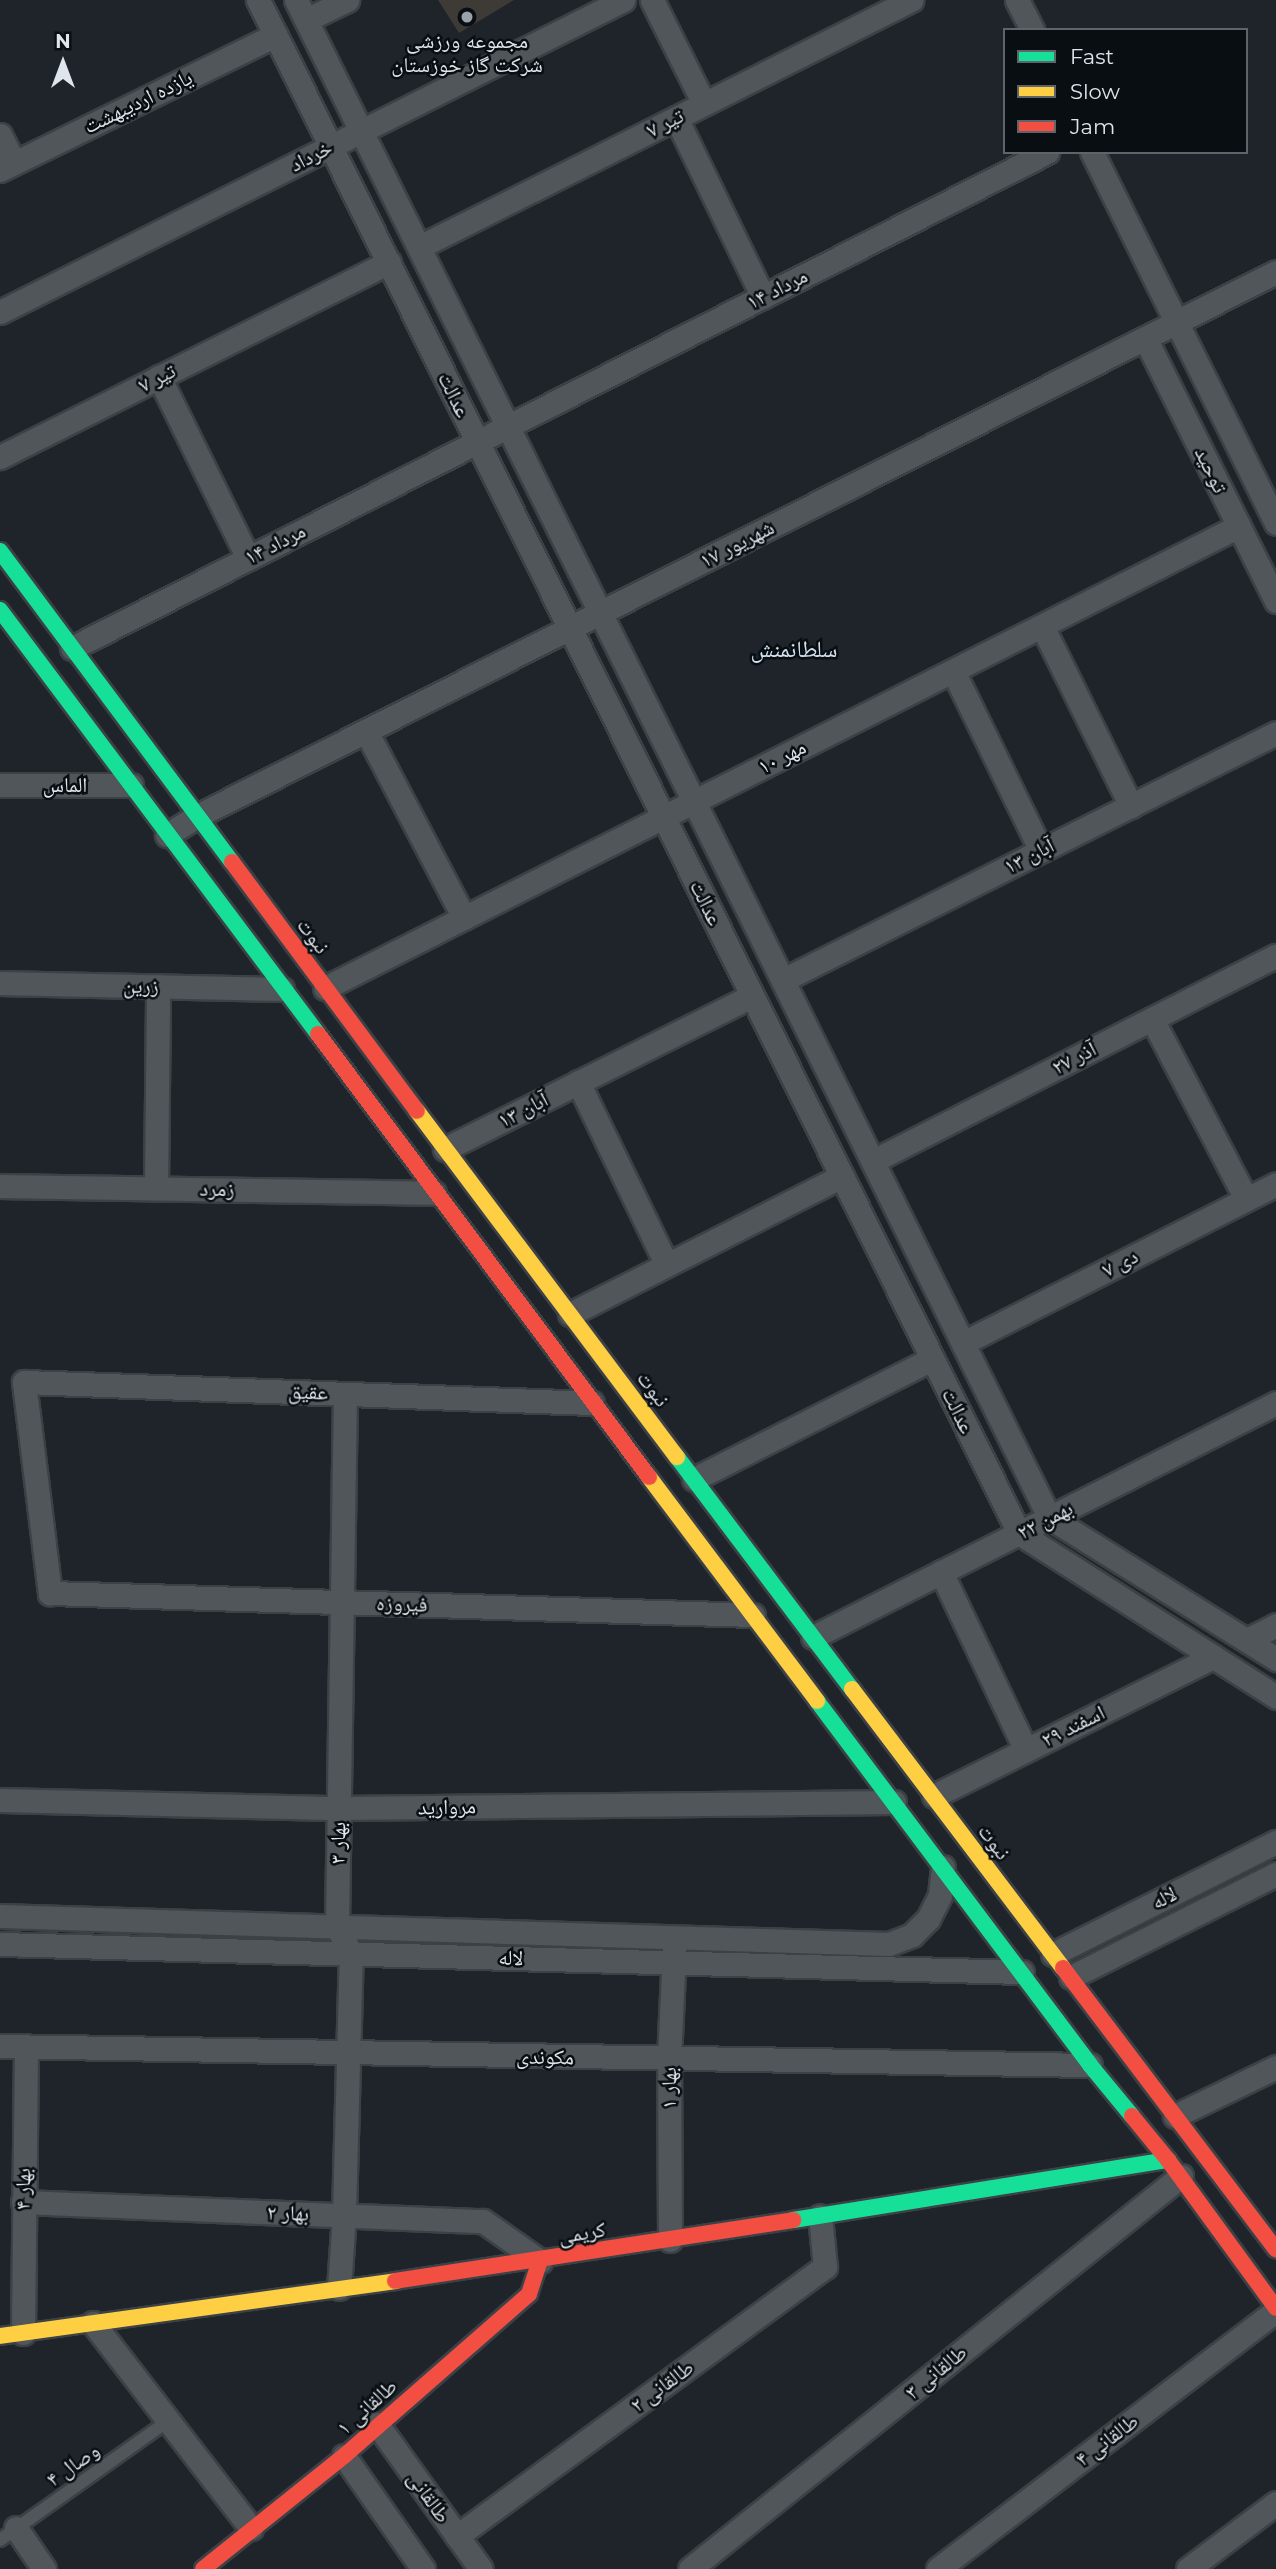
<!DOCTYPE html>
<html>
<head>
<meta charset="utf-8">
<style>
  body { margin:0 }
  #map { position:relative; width:1276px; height:2569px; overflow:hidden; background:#1e242a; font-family:Montserrat,"Noto Naskh Arabic",sans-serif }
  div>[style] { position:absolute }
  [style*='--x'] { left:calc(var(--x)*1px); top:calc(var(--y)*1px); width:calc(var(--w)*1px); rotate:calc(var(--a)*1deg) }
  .building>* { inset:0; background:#3e3a36 }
  .roads { filter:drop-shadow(2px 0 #3c4146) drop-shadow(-2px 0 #3c4146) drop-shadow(0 2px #3c4146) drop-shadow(0 -2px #3c4146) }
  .lane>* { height:12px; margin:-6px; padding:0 6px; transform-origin:6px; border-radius:6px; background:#51565b }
  .street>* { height:23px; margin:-11.5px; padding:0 11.5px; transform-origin:11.5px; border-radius:11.5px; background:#51565b }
  .fast>* { height:16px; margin:-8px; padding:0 8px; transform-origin:8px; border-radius:8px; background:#16e098 }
  .slow>* { height:16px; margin:-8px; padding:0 8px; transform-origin:8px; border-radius:8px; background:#ffcf43 }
  .jam>* { height:16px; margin:-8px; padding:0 8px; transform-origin:8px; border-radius:8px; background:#f24e42 }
  .dots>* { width:19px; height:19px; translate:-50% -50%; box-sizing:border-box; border:4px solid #090e12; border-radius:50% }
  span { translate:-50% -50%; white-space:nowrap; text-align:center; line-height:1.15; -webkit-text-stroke:5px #090e12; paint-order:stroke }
  .poi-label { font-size:21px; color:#dee5ec }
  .street-label { font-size:21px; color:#dee5ec }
  .neighbourhood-label { font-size:23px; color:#d3e2ef }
  .legend { position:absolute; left:1003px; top:28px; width:245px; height:126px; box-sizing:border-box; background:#090e12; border:2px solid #5e6469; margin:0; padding:9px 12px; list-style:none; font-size:21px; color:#dee5ec }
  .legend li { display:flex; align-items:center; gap:14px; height:35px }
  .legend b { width:35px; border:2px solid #5e6469 }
  .north { position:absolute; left:28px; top:28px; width:70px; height:70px; -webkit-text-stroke:5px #090e12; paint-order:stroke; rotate:0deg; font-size:19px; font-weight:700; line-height:28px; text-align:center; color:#dee5ec }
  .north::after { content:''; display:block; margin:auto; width:24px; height:32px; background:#dee5ec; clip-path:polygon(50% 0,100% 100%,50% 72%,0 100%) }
</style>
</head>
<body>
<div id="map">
  <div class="building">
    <i style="clip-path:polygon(438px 0,514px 0,459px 33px)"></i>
  </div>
  <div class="roads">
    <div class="lane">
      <i style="--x:0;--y:2540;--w:206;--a:-35.3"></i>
    </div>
    <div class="street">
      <i style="--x:258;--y:0;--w:1711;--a:63.6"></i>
      <i style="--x:1019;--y:1533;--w:305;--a:32.5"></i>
      <i style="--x:296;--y:0;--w:1694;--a:63.6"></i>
      <i style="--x:1049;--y:1517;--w:268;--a:32"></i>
      <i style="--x:652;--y:0;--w:116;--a:63.4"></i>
      <i style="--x:1017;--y:0;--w:34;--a:63"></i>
      <i style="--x:306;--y:20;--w:46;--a:-26"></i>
      <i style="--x:676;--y:118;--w:199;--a:64.1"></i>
      <i style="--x:0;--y:135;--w:31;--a:63"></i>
      <i style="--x:1092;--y:152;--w:414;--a:63.6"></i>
      <i style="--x:0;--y:170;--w:307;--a:-26.1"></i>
      <i style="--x:419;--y:247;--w:551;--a:-26.66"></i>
      <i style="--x:0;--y:312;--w:697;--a:-26.6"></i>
      <i style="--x:1145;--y:338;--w:294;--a:63.5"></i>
      <i style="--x:159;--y:377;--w:202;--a:63.8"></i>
      <i style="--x:0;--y:457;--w:435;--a:-26.6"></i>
      <i style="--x:1042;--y:626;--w:201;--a:63.7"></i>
      <i style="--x:72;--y:648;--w:1094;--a:-26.96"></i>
      <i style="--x:953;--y:671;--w:200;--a:63.9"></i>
      <i style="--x:366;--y:731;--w:211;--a:62.3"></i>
      <i style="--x:0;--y:785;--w:131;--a:0"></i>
      <i style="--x:167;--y:835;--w:36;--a:-32"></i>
      <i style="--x:197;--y:816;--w:1208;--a:-26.76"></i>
      <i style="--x:783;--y:980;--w:551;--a:-26.61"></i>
      <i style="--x:0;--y:983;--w:282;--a:1.2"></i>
      <i style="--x:325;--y:988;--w:1024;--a:-26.82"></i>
      <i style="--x:1152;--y:1019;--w:203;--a:62.4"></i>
      <i style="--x:578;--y:1082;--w:203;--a:64.1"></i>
      <i style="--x:445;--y:1149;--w:343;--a:-26.5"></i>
      <i style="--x:873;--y:1161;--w:452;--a:-27"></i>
      <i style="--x:0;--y:1186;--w:434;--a:0.9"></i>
      <i style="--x:156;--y:1188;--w:202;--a:-89.4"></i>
      <i style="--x:570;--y:1314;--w:305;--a:-26.9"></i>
      <i style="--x:963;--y:1343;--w:351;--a:-26.9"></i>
      <i style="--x:592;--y:1403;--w:568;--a:-177.88"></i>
      <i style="--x:24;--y:1382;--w:213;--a:83"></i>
      <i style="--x:50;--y:1593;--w:703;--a:1.79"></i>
      <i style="--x:694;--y:1479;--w:267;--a:-26.8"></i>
      <i style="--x:941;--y:1572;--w:197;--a:64.5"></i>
      <i style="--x:813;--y:1637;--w:519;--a:-26.81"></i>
      <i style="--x:1247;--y:1640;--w:33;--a:-27"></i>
      <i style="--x:934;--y:1796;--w:312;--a:-26.5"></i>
      <i style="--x:0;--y:1800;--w:339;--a:1.4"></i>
      <i style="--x:339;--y:1808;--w:555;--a:-0.62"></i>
      <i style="--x:0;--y:1916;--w:889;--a:1.8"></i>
      <i style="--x:889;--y:1944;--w:25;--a:-21"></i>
      <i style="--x:912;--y:1935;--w:23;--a:-45"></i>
      <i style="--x:928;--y:1919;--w:27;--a:-63"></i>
      <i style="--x:940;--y:1895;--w:28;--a:-84"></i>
      <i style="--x:0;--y:1944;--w:1022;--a:1.57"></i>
      <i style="--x:1053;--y:1954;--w:250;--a:-26.7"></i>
      <i style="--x:1071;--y:1977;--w:229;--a:-26.7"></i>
      <i style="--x:0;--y:2046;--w:1090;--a:1"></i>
      <i style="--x:1175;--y:2116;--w:112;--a:-25.9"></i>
      <i style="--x:23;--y:2202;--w:460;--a:2.4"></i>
      <i style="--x:483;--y:2221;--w:70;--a:35.1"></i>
      <i style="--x:670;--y:2240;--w:180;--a:-90.3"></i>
      <i style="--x:669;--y:2060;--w:110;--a:-87.4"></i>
      <i style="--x:339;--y:2288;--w:73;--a:-86.1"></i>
      <i style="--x:344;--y:2215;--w:261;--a:-88.5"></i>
      <i style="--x:351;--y:1954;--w:31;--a:-117"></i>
      <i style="--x:337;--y:1926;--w:532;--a:-89.14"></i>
      <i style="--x:93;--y:2323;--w:259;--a:52.4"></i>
      <i style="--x:23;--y:2333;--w:287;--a:-89.4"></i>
      <i style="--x:377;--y:2424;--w:178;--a:54.4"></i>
      <i style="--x:344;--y:2456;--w:138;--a:55"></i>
      <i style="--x:16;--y:2528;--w:50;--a:55.7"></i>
      <i style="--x:457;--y:2536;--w:456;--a:-36.2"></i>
      <i style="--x:825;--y:2267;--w:51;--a:-95.6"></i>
      <i style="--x:690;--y:2569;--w:629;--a:-38.67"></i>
      <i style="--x:938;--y:2569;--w:425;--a:-37.4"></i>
      <i style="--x:1188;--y:2569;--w:110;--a:-36.9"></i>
    </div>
    <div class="fast">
      <i style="--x:0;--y:551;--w:388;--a:53.3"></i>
      <i style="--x:0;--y:610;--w:530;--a:53.13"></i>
      <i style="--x:677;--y:1457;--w:291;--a:53"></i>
      <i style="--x:817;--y:1701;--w:455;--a:53.1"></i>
      <i style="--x:1090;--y:2065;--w:66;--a:50.5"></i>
      <i style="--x:793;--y:2220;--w:380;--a:-9.1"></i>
    </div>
    <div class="slow">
      <i style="--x:417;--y:1111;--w:433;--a:53.1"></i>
      <i style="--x:649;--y:1477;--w:280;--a:53.1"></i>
      <i style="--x:852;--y:1689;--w:350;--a:52.9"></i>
      <i style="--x:0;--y:2336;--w:399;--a:-7.9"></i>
    </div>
    <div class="jam">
      <i style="--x:232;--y:862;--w:310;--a:53.4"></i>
      <i style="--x:318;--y:1034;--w:553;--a:53.23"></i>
      <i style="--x:1063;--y:1968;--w:353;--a:52.9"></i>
      <i style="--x:1132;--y:2116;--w:57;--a:50.7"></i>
      <i style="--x:1168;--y:2160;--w:183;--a:53.9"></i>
      <i style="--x:395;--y:2281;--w:403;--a:-8.7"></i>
      <i style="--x:203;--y:2569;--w:181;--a:-38.7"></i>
      <i style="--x:344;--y:2456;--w:246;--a:-41.2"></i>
      <i style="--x:529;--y:2294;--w:35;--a:-72"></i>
    </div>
  </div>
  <div class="dots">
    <i style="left:467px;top:17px;background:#9ba1a8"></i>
  </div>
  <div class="poi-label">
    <span style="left:467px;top:53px">مجموعه ورزشی<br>شرکت گاز خوزستان</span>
  </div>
  <div class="street-label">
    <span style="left:138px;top:102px;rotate:-26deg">یازده اردیبهشت</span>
    <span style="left:665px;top:123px;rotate:-27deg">۷ تیر</span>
    <span style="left:311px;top:156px;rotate:-27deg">خرداد</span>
    <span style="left:777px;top:289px;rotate:-27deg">۱۴ مرداد</span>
    <span style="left:157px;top:378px;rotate:-27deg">۷ تیر</span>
    <span style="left:454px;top:395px;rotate:64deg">عدالت</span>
    <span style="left:1211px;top:470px;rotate:64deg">توحید</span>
    <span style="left:275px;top:544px;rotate:-27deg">۱۴ مرداد</span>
    <span style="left:737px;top:544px;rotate:-27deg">۱۷ شهریور</span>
    <span style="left:782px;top:757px;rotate:-27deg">۱۰ مهر</span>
    <span style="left:65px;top:785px">الماس</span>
    <span style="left:1029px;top:856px;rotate:-27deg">۱۳ آبان</span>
    <span style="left:706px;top:903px;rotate:64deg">عدالت</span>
    <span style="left:313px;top:936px;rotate:53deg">نبوت</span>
    <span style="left:141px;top:986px;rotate:1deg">زرین</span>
    <span style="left:1074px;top:1058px;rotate:-27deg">۲۷ آذر</span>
    <span style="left:523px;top:1110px;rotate:-27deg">۱۳ آبان</span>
    <span style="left:217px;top:1189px;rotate:1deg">زمرد</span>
    <span style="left:1120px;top:1263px;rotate:-27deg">۷ دی</span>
    <span style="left:653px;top:1389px;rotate:53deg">نبوت</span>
    <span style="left:308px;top:1392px;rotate:2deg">عقیق</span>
    <span style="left:958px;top:1411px;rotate:64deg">عدالت</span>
    <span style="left:1045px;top:1520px;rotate:-27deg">۲۲ بهمن</span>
    <span style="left:402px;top:1604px;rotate:2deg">فیروزه</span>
    <span style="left:1073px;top:1726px;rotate:-26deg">۲۹ اسفند</span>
    <span style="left:447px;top:1807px;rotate:-1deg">مروارید</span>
    <span style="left:994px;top:1842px;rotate:53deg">نبوت</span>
    <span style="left:338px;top:1843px;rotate:-89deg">بهار ۳</span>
    <span style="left:1164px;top:1898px;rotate:-27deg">لاله</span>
    <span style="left:511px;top:1958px;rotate:2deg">لاله</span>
    <span style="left:545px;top:2057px;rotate:1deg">مکوندی</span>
    <span style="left:669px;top:2088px;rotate:-90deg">بهار ۱</span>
    <span style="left:23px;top:2189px;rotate:-89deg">بهار ۴</span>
    <span style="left:288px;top:2213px;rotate:2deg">بهار ۲</span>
    <span style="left:582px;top:2233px;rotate:-9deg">کریمی</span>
    <span style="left:936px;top:2372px;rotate:-39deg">طالقانی ۳</span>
    <span style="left:662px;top:2386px;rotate:-36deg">طالقانی ۲</span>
    <span style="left:367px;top:2407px;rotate:-42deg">طالقانی ۱</span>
    <span style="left:1107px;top:2440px;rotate:-37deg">طالقانی ۴</span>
    <span style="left:73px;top:2465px;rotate:-35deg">وصال ۴</span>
    <span style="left:429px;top:2497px;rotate:55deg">طالقانی</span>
  </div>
  <div class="neighbourhood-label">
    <span style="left:794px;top:649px">سلطانمنش</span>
  </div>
  <ul class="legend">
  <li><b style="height:9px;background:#16e098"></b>Fast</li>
  <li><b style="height:9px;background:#ffcf43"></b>Slow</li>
  <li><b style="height:9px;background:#f24e42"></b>Jam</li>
  </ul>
  <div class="north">N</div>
</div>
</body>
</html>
